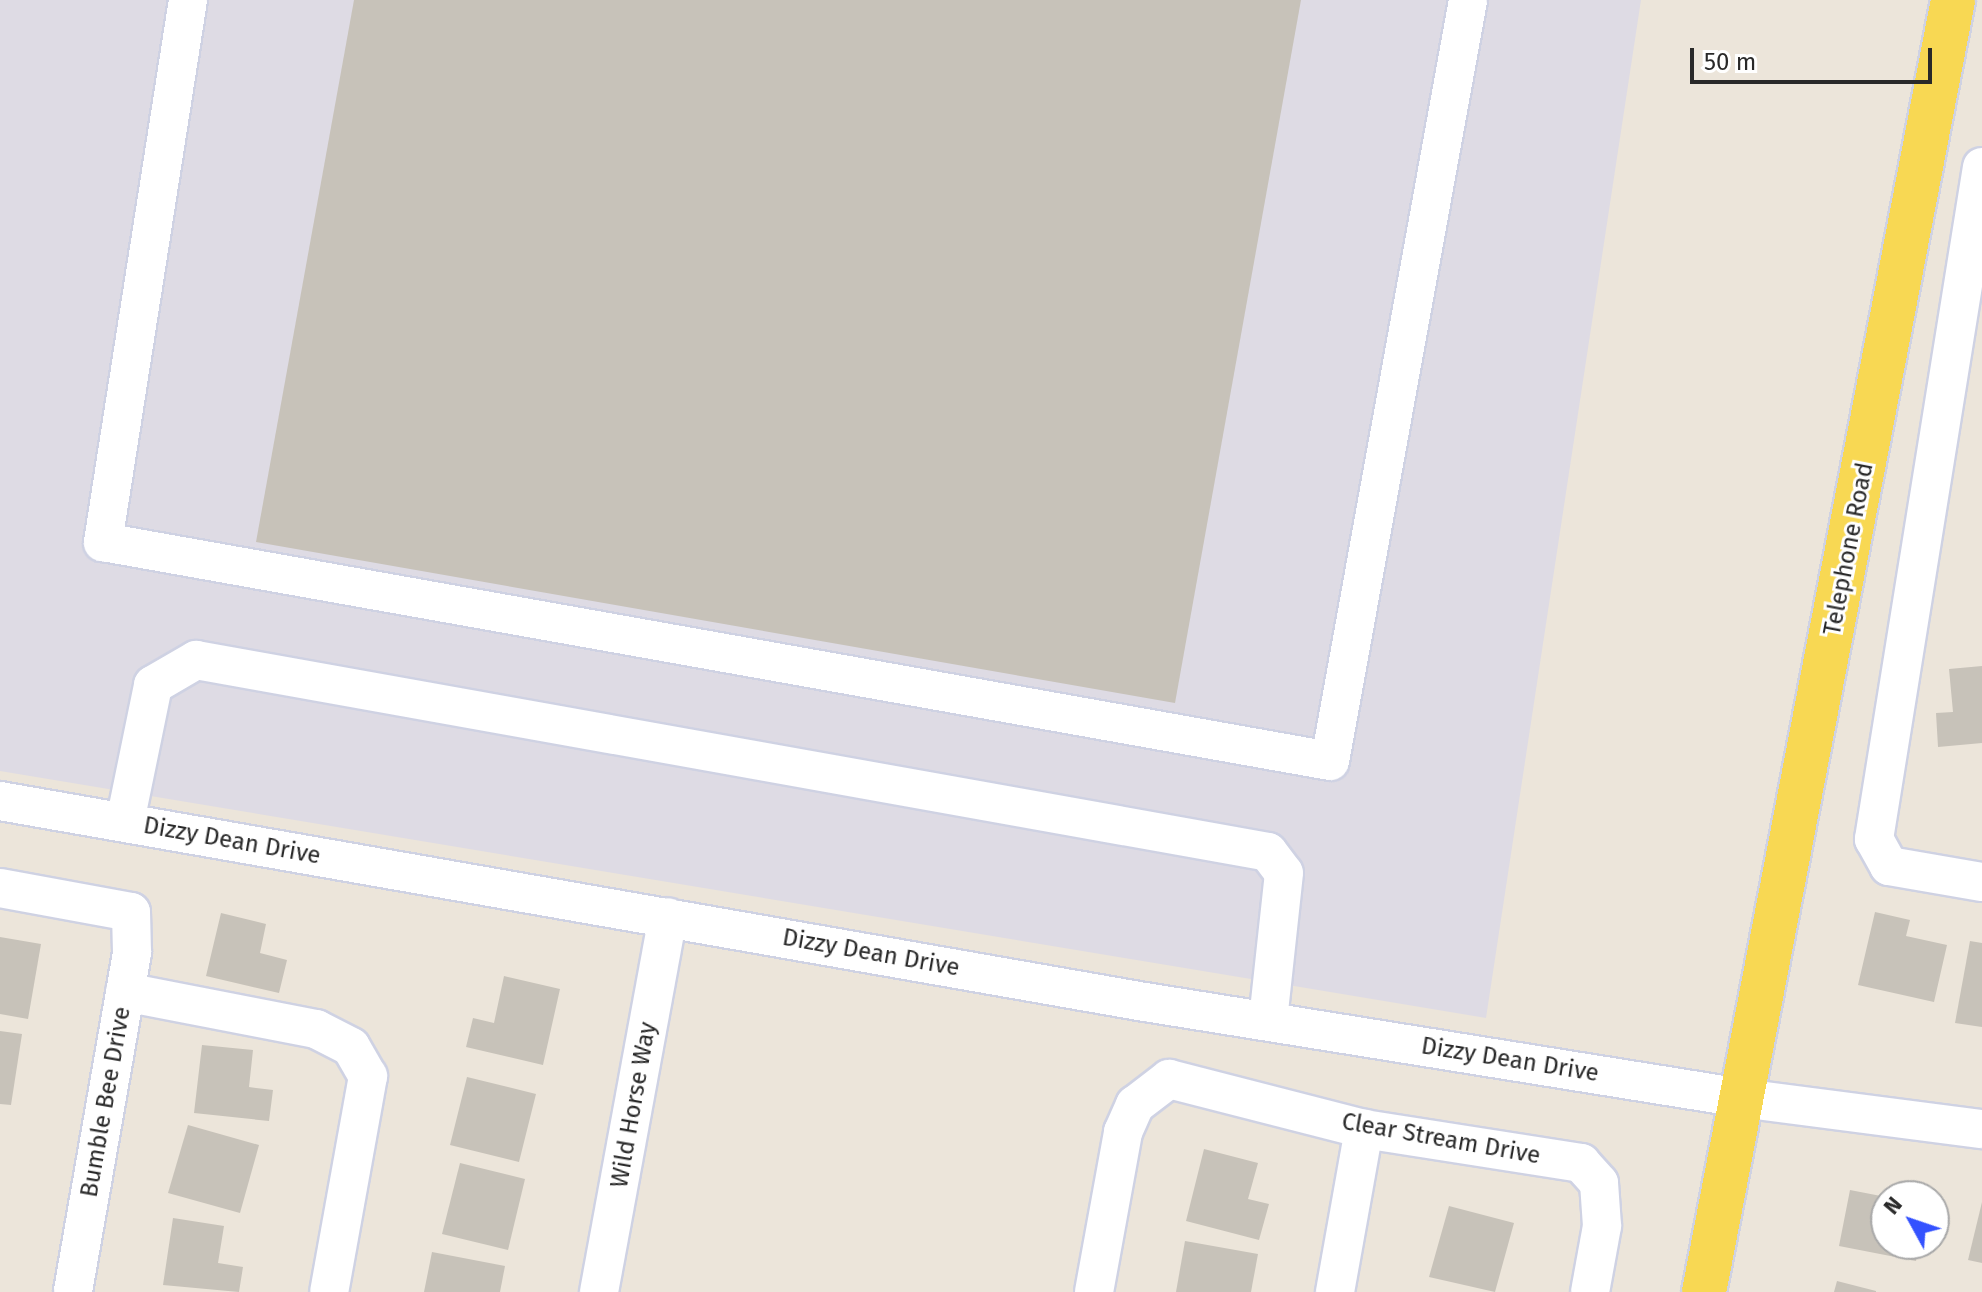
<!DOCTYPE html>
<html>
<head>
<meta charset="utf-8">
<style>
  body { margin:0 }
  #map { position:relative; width:1982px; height:1292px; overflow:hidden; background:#ece5da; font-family:"Fira Sans",sans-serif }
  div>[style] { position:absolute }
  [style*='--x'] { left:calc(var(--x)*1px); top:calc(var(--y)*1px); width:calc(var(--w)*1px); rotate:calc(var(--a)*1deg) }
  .industrial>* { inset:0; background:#dedbe4 }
  .building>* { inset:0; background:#c7c2b9 }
  .roads { filter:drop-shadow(2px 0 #cfd2e3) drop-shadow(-2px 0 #cfd2e3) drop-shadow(0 2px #cfd2e3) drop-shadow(0 -2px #cfd2e3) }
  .minor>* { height:38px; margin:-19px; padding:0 19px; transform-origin:19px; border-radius:19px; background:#fff }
  .major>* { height:44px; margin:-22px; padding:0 22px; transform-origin:22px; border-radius:22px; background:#f8d853 }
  span { translate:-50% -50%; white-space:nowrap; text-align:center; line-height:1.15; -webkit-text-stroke:6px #fff; paint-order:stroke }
  .street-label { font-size:24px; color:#292929 }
  .north { position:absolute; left:1870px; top:1180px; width:80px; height:80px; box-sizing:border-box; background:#fff; border:2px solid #a9a9a9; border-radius:50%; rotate:310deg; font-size:22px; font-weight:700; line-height:32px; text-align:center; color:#292929 }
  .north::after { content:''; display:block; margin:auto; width:28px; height:36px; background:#3452ff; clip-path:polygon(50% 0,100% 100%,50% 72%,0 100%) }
  .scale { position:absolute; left:1690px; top:48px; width:242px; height:36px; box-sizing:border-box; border:4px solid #292929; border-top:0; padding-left:10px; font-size:24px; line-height:28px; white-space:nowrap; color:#292929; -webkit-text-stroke:6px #fff; paint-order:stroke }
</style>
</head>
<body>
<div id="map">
  <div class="industrial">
    <i style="clip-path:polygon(0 0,1641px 0,1486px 1018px,0 771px)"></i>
  </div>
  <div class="building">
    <i style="clip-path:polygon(354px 0,1301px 0,1175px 703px,256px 542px)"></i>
    <i style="clip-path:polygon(1982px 666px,1982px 743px,1938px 747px,1936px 713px,1953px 712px,1949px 669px)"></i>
    <i style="clip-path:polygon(1875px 912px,1910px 920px,1906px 936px,1947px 945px,1934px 1002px,1858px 985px)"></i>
    <i style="clip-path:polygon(221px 913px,266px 924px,260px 953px,287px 960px,279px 993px,206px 976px)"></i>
    <i style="clip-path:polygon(0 937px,41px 944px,28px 1019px,0 1014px)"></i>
    <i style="clip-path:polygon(1970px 941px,1982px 943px,1982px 1027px,1955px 1023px)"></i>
    <i style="clip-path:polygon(504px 976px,560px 989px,543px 1065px,466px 1047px,473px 1018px,494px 1023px)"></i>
    <i style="clip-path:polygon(0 1031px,22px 1034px,11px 1105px,0 1104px)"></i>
    <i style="clip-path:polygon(202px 1045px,253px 1050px,249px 1087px,273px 1090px,269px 1121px,194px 1113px)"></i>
    <i style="clip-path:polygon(467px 1077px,536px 1094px,519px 1162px,450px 1145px)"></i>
    <i style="clip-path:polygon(188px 1125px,259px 1145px,240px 1213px,168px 1193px)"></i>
    <i style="clip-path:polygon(1204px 1149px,1258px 1163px,1248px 1199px,1269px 1204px,1259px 1240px,1186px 1221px)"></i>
    <i style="clip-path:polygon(460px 1163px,525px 1179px,508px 1250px,442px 1234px)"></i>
    <i style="clip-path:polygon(1850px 1190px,1886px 1197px,1886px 1244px,1919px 1244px,1916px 1261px,1839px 1246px)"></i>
    <i style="clip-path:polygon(1982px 1202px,1982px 1263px,1968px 1260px)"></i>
    <i style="clip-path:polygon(1449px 1206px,1514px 1223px,1495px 1292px,1429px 1277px)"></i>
    <i style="clip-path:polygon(173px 1218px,224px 1226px,218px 1263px,243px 1267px,239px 1292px,163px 1285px)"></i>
    <i style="clip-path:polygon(1185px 1241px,1258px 1254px,1251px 1292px,1176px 1292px)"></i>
    <i style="clip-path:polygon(432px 1252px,505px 1266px,500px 1292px,424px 1292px)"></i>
    <i style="clip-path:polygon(1837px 1281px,1876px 1291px,1876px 1292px,1834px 1292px)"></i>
  </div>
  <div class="roads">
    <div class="minor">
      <i style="--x:188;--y:0;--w:549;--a:98.91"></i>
      <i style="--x:103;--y:542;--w:1246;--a:10.12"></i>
      <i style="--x:1330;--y:761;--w:773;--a:-79.72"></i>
      <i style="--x:1982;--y:167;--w:681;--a:99.13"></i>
      <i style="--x:1874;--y:839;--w:31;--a:61"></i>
      <i style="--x:1889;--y:866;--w:94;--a:9.8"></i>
      <i style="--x:0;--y:801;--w:1163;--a:9.96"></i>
      <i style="--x:1145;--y:1002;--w:605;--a:9.14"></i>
      <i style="--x:1742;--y:1098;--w:242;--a:7.4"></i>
      <i style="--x:125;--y:822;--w:140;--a:-78.4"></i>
      <i style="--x:153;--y:685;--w:50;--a:-30.2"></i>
      <i style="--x:196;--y:660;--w:1089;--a:10.15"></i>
      <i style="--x:1268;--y:852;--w:26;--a:53"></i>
      <i style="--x:1284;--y:873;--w:149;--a:96.2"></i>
      <i style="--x:0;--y:888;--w:133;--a:10.4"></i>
      <i style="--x:131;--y:912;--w:41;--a:88.6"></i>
      <i style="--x:132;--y:953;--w:344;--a:99.9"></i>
      <i style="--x:125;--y:992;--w:195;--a:11"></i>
      <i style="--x:316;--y:1029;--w:39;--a:27"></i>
      <i style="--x:351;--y:1047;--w:34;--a:60"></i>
      <i style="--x:368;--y:1076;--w:219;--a:100.2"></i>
      <i style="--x:599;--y:1292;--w:381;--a:-79.6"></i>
      <i style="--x:1094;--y:1292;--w:163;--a:-79.7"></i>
      <i style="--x:1123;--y:1132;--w:30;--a:-66"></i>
      <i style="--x:1135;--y:1105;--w:43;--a:-37.4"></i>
      <i style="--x:1169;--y:1079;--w:201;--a:14.4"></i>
      <i style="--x:1364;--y:1129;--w:220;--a:8.9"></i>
      <i style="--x:1581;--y:1163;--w:27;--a:48"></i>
      <i style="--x:1599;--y:1183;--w:43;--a:86"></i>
      <i style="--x:1602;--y:1226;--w:67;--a:100.3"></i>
      <i style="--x:1335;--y:1292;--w:166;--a:-79.9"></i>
    </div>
    <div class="major">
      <i style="--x:1704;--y:1292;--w:1316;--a:-79.09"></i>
    </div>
  </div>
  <div class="street-label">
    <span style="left:1849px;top:549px;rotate:-79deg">Telephone Road</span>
    <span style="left:232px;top:841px;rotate:10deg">Dizzy Dean Drive</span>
    <span style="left:871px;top:953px;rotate:10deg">Dizzy Dean Drive</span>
    <span style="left:1510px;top:1060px;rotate:9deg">Dizzy Dean Drive</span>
    <span style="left:106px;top:1102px;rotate:-80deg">Bumble Bee Drive</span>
    <span style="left:634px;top:1105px;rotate:-80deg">Wild Horse Way</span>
    <span style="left:1441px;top:1139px;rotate:10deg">Clear Stream Drive</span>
  </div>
  <div class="north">N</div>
  <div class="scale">50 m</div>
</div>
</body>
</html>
